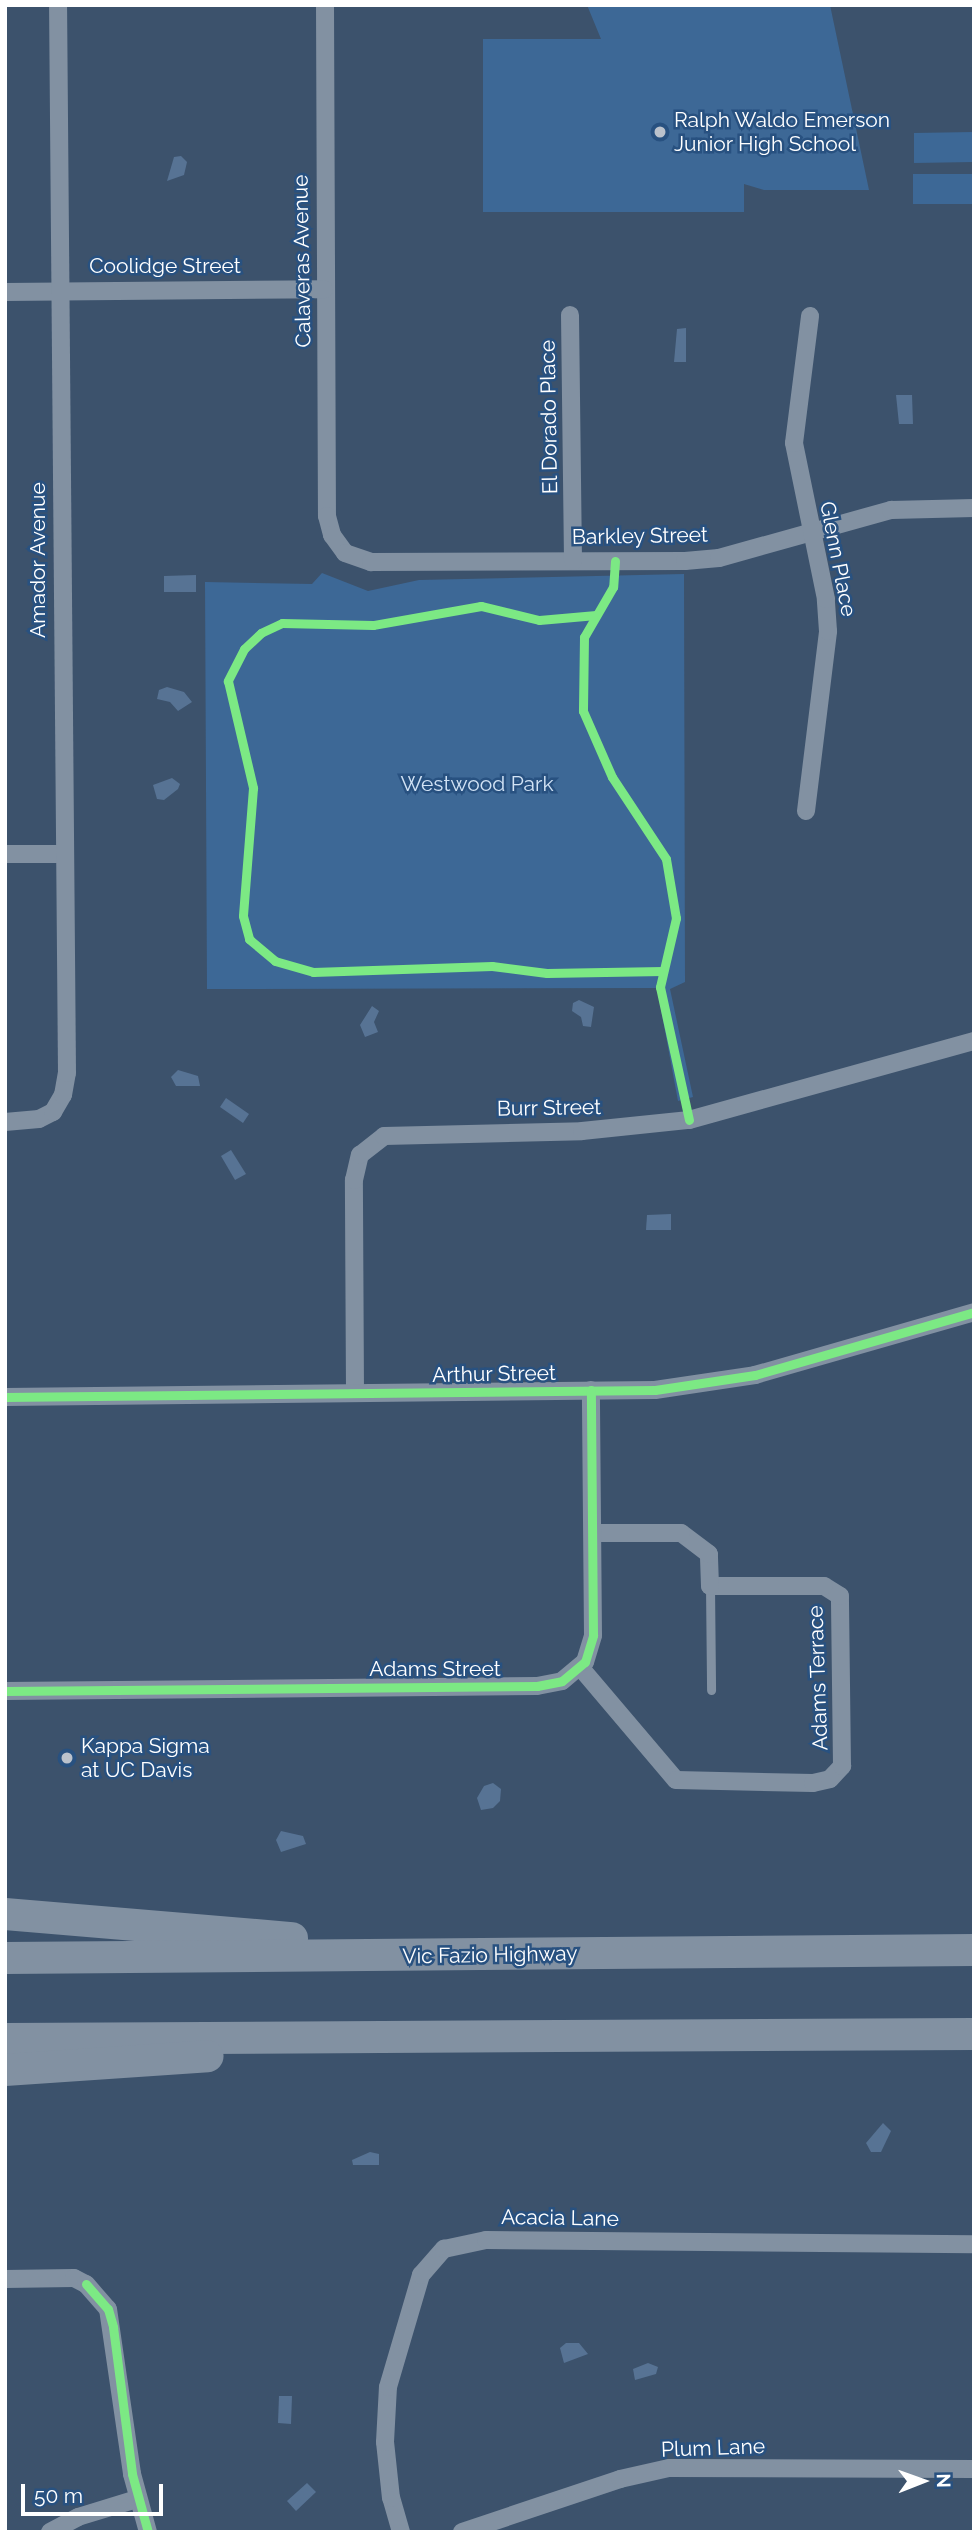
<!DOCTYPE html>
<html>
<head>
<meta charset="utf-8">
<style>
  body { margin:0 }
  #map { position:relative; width:979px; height:2537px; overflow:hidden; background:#3c526c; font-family:Raleway,sans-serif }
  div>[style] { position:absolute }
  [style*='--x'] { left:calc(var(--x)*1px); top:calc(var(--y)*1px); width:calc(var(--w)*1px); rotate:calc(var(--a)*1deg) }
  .green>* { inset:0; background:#3d6896 }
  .water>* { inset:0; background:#577394 }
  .lane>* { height:9px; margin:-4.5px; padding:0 4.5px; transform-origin:4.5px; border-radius:4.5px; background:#8291a2 }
  .street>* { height:18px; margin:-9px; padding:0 9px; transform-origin:9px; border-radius:9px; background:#8291a2 }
  .highway>* { height:32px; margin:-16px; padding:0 16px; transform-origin:16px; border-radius:16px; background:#8291a2 }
  .cycleway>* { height:9px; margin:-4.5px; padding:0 4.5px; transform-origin:4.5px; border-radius:4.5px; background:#7ce984 }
  .dots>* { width:19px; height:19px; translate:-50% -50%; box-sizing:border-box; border:4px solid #285180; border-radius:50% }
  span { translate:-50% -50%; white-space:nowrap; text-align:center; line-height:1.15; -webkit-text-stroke:5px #285180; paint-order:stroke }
  .poi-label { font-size:21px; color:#fff }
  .left { translate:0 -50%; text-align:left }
  .street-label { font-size:21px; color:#fff }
  .park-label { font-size:21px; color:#d2e3f5 }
  .frame { position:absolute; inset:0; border:7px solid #fff; pointer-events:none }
  .north { position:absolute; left:888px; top:2446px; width:70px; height:70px; -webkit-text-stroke:5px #285180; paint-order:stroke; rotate:89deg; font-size:19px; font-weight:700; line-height:28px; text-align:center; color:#fff }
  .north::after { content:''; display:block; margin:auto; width:24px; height:32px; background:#fff; clip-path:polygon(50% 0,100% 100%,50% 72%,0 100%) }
  .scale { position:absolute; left:21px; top:2484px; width:142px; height:32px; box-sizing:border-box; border:4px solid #fff; border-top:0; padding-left:9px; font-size:21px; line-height:24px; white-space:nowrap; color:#fff; -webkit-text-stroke:5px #285180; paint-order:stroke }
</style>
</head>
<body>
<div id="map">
  <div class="green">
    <i style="clip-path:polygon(587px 5px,830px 5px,869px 190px,764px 190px,744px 184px,744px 212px,483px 212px,483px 39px,601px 39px)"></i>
    <i style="clip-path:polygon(974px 132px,974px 162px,914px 163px,914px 133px)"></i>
    <i style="clip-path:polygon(913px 174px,974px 174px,974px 204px,913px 204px)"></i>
    <i style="clip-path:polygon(322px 573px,368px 591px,419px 580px,684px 574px,685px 982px,670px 989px,693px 1097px,678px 1101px,657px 988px,207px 989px,205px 582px,312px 584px)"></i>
  </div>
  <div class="water">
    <i style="clip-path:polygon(181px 156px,187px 162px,184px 175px,167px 181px,174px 157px)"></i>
    <i style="clip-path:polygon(686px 328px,686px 362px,674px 362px,677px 329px)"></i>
    <i style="clip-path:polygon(896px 395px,912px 395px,913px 424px,899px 424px)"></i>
    <i style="clip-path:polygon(196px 575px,196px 592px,164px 592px,164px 576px)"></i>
    <i style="clip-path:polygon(167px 687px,184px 692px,192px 702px,178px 711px,170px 702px,157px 699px,159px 690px)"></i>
    <i style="clip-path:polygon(172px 778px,180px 784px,178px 789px,164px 800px,157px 799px,153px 785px)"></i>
    <i style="clip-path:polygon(579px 1000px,594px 1007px,591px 1027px,583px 1026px,581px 1017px,572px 1011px,573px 1003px)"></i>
    <i style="clip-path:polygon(372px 1006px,379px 1011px,374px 1022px,378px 1032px,365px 1037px,360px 1025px)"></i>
    <i style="clip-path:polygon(178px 1070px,198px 1076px,200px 1086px,176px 1086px,171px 1077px)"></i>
    <i style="clip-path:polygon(226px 1098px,249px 1114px,243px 1123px,220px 1107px)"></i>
    <i style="clip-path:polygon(231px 1150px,246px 1174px,235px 1180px,221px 1156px)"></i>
    <i style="clip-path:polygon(671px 1214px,671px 1230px,646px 1230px,647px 1215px)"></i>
    <i style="clip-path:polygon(493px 1783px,501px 1789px,500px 1801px,493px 1808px,481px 1810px,477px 1798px,484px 1786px)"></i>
    <i style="clip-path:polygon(281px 1831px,303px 1836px,306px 1844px,281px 1852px,276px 1840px)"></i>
    <i style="clip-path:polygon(883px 2123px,891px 2131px,881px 2152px,871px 2152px,866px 2143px)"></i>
    <i style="clip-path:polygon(370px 2152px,379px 2154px,379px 2165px,353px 2165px,352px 2160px)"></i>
    <i style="clip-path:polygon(566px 2343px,579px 2343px,588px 2354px,564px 2363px,560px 2348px)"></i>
    <i style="clip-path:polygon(648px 2363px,658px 2367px,656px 2374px,635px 2380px,633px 2369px)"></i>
    <i style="clip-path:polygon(279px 2396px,292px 2396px,291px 2424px,278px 2423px)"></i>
    <i style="clip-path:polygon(307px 2483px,316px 2492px,296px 2511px,287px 2501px)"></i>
  </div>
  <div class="lane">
    <i style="--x:710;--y:1586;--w:104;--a:89.4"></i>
  </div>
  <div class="street">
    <i style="--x:325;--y:5;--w:511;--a:89.78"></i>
    <i style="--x:327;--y:516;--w:20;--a:75"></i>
    <i style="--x:332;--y:535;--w:22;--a:54"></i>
    <i style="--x:345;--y:553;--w:28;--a:19"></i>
    <i style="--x:371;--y:562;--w:314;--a:-0.2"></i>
    <i style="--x:685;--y:561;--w:34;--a:-5"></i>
    <i style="--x:719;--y:558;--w:179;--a:-15.6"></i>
    <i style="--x:891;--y:510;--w:83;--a:-1.4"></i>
    <i style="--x:5;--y:292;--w:319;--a:-0.5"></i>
    <i style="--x:570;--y:315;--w:246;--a:89.3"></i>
    <i style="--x:806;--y:811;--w:181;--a:-83"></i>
    <i style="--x:828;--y:631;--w:32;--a:-94"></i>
    <i style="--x:826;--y:599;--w:159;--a:-101.6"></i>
    <i style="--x:794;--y:443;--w:128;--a:-82.8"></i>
    <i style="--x:5;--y:854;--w:57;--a:0"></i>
    <i style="--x:5;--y:1122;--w:34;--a:-5"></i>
    <i style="--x:39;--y:1119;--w:16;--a:-27"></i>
    <i style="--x:53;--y:1112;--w:20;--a:-60"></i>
    <i style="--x:63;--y:1095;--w:22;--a:-80"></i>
    <i style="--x:67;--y:1073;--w:1068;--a:-90.48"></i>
    <i style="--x:355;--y:1393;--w:213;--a:-90.3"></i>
    <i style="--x:354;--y:1180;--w:26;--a:-77"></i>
    <i style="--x:360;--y:1155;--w:31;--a:-38"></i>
    <i style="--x:384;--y:1136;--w:198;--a:-1.4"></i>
    <i style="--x:582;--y:1131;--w:108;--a:-5.9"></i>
    <i style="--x:689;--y:1120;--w:296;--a:-15.5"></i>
    <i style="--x:5;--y:1397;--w:650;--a:-0.62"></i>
    <i style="--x:655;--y:1390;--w:101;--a:-8.5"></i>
    <i style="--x:755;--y:1375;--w:228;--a:-16"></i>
    <i style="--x:580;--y:1667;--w:148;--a:49.7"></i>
    <i style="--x:676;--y:1780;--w:137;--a:1.3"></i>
    <i style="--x:813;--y:1783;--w:17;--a:-13"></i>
    <i style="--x:830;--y:1779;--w:18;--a:-47"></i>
    <i style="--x:842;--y:1766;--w:170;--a:-90.7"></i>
    <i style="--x:840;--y:1596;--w:19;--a:-148"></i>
    <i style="--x:824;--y:1586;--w:114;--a:180"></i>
    <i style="--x:710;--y:1586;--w:32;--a:-92"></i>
    <i style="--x:709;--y:1554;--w:35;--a:-143"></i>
    <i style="--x:681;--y:1533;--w:88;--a:180"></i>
    <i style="--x:5;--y:1691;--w:532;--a:-0.54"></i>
    <i style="--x:537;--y:1686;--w:25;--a:-11"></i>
    <i style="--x:562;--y:1681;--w:30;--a:-40"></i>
    <i style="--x:585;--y:1662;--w:28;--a:-73"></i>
    <i style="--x:593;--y:1635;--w:245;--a:-90.5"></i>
    <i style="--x:5;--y:2279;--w:69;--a:-0.8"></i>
    <i style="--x:74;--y:2278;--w:13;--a:27"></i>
    <i style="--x:86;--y:2284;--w:33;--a:49"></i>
    <i style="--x:108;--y:2309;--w:167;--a:81.7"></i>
    <i style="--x:132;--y:2474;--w:60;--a:74.6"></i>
    <i style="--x:50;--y:2532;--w:32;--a:-28"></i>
    <i style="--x:78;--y:2517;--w:62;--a:-17"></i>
    <i style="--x:401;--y:2532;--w:35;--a:-106"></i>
    <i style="--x:391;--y:2498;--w:56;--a:-96.1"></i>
    <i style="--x:385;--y:2442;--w:55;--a:-86.9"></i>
    <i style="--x:388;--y:2387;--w:117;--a:-73.6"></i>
    <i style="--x:421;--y:2275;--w:35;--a:-49"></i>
    <i style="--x:444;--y:2249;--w:43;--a:-12.1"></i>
    <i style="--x:486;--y:2240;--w:488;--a:0.5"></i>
    <i style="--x:462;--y:2532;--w:167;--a:-18.5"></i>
    <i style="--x:620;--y:2479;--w:50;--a:-12.7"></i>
    <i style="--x:669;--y:2468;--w:305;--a:0.2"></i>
  </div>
  <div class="highway">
    <i style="--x:5;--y:1914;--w:288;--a:4.8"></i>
    <i style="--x:5;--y:1958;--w:969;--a:-0.47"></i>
    <i style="--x:5;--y:2039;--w:969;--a:-0.3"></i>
    <i style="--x:5;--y:2070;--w:203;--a:-3.9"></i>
  </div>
  <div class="cycleway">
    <i style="--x:615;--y:561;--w:26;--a:94"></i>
    <i style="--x:613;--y:587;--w:58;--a:120.1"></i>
    <i style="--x:584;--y:637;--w:74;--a:90.8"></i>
    <i style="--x:583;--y:711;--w:72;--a:66.3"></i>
    <i style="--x:612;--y:777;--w:98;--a:56.6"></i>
    <i style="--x:666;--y:859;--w:60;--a:80.4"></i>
    <i style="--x:676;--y:918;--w:71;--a:103.1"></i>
    <i style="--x:660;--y:987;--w:136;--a:77.7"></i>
    <i style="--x:596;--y:615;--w:57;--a:175"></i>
    <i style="--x:539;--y:620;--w:60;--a:-166.4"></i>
    <i style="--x:481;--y:606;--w:110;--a:170"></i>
    <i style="--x:373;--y:625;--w:91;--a:-178.7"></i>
    <i style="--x:282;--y:623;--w:23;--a:155"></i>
    <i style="--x:261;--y:633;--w:23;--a:137"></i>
    <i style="--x:244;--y:649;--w:36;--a:117"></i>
    <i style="--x:228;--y:681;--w:110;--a:76.8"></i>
    <i style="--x:253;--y:788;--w:128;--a:94.5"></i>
    <i style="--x:243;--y:916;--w:24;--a:75"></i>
    <i style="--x:249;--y:939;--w:34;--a:40"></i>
    <i style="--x:275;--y:961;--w:40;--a:16"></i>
    <i style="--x:313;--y:972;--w:179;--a:-1.9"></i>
    <i style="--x:492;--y:966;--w:55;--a:7.3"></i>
    <i style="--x:547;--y:973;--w:116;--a:-1"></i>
    <i style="--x:5;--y:1397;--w:650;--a:-0.62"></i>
    <i style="--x:655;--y:1390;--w:101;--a:-8.5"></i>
    <i style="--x:755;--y:1375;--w:228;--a:-16"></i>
    <i style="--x:5;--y:1691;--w:532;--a:-0.54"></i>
    <i style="--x:537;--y:1686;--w:25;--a:-11"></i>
    <i style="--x:562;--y:1681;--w:30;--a:-40"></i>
    <i style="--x:585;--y:1662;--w:28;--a:-73"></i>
    <i style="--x:593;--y:1635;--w:245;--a:-90.5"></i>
    <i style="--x:86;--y:2284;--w:33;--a:49"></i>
    <i style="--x:108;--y:2309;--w:19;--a:74"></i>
    <i style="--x:113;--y:2327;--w:148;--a:82.6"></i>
    <i style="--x:132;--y:2474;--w:60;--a:74.6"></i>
  </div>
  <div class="dots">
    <i style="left:660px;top:132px;background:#bbc2cc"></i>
    <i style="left:67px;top:1758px;background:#bbc2cc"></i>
  </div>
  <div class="poi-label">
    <span class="left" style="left:674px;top:132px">Ralph Waldo Emerson<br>Junior High School</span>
    <span class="left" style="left:81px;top:1758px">Kappa Sigma<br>at UC Davis</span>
  </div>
  <div class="street-label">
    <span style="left:302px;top:261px;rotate:-91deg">Calaveras Avenue</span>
    <span style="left:165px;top:266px">Coolidge Street</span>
    <span style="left:549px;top:417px;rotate:-91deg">El Dorado Place</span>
    <span style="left:640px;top:536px;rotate:-1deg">Barkley Street</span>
    <span style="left:838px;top:559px;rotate:79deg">Glenn Place</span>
    <span style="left:38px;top:560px;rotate:-90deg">Amador Avenue</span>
    <span style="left:549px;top:1108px;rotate:-1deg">Burr Street</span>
    <span style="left:494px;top:1374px;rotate:-1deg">Arthur Street</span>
    <span style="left:435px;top:1669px">Adams Street</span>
    <span style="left:818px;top:1678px;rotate:-92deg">Adams Terrace</span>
    <span style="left:490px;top:1955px;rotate:-1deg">Vic Fazio Highway</span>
    <span style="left:560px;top:2218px;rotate:1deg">Acacia Lane</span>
    <span style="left:713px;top:2448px;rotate:-2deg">Plum Lane</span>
  </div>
  <div class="park-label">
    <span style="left:477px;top:784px">Westwood Park</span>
  </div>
  <div class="frame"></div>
  <div class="north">N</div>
  <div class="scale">50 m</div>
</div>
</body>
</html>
